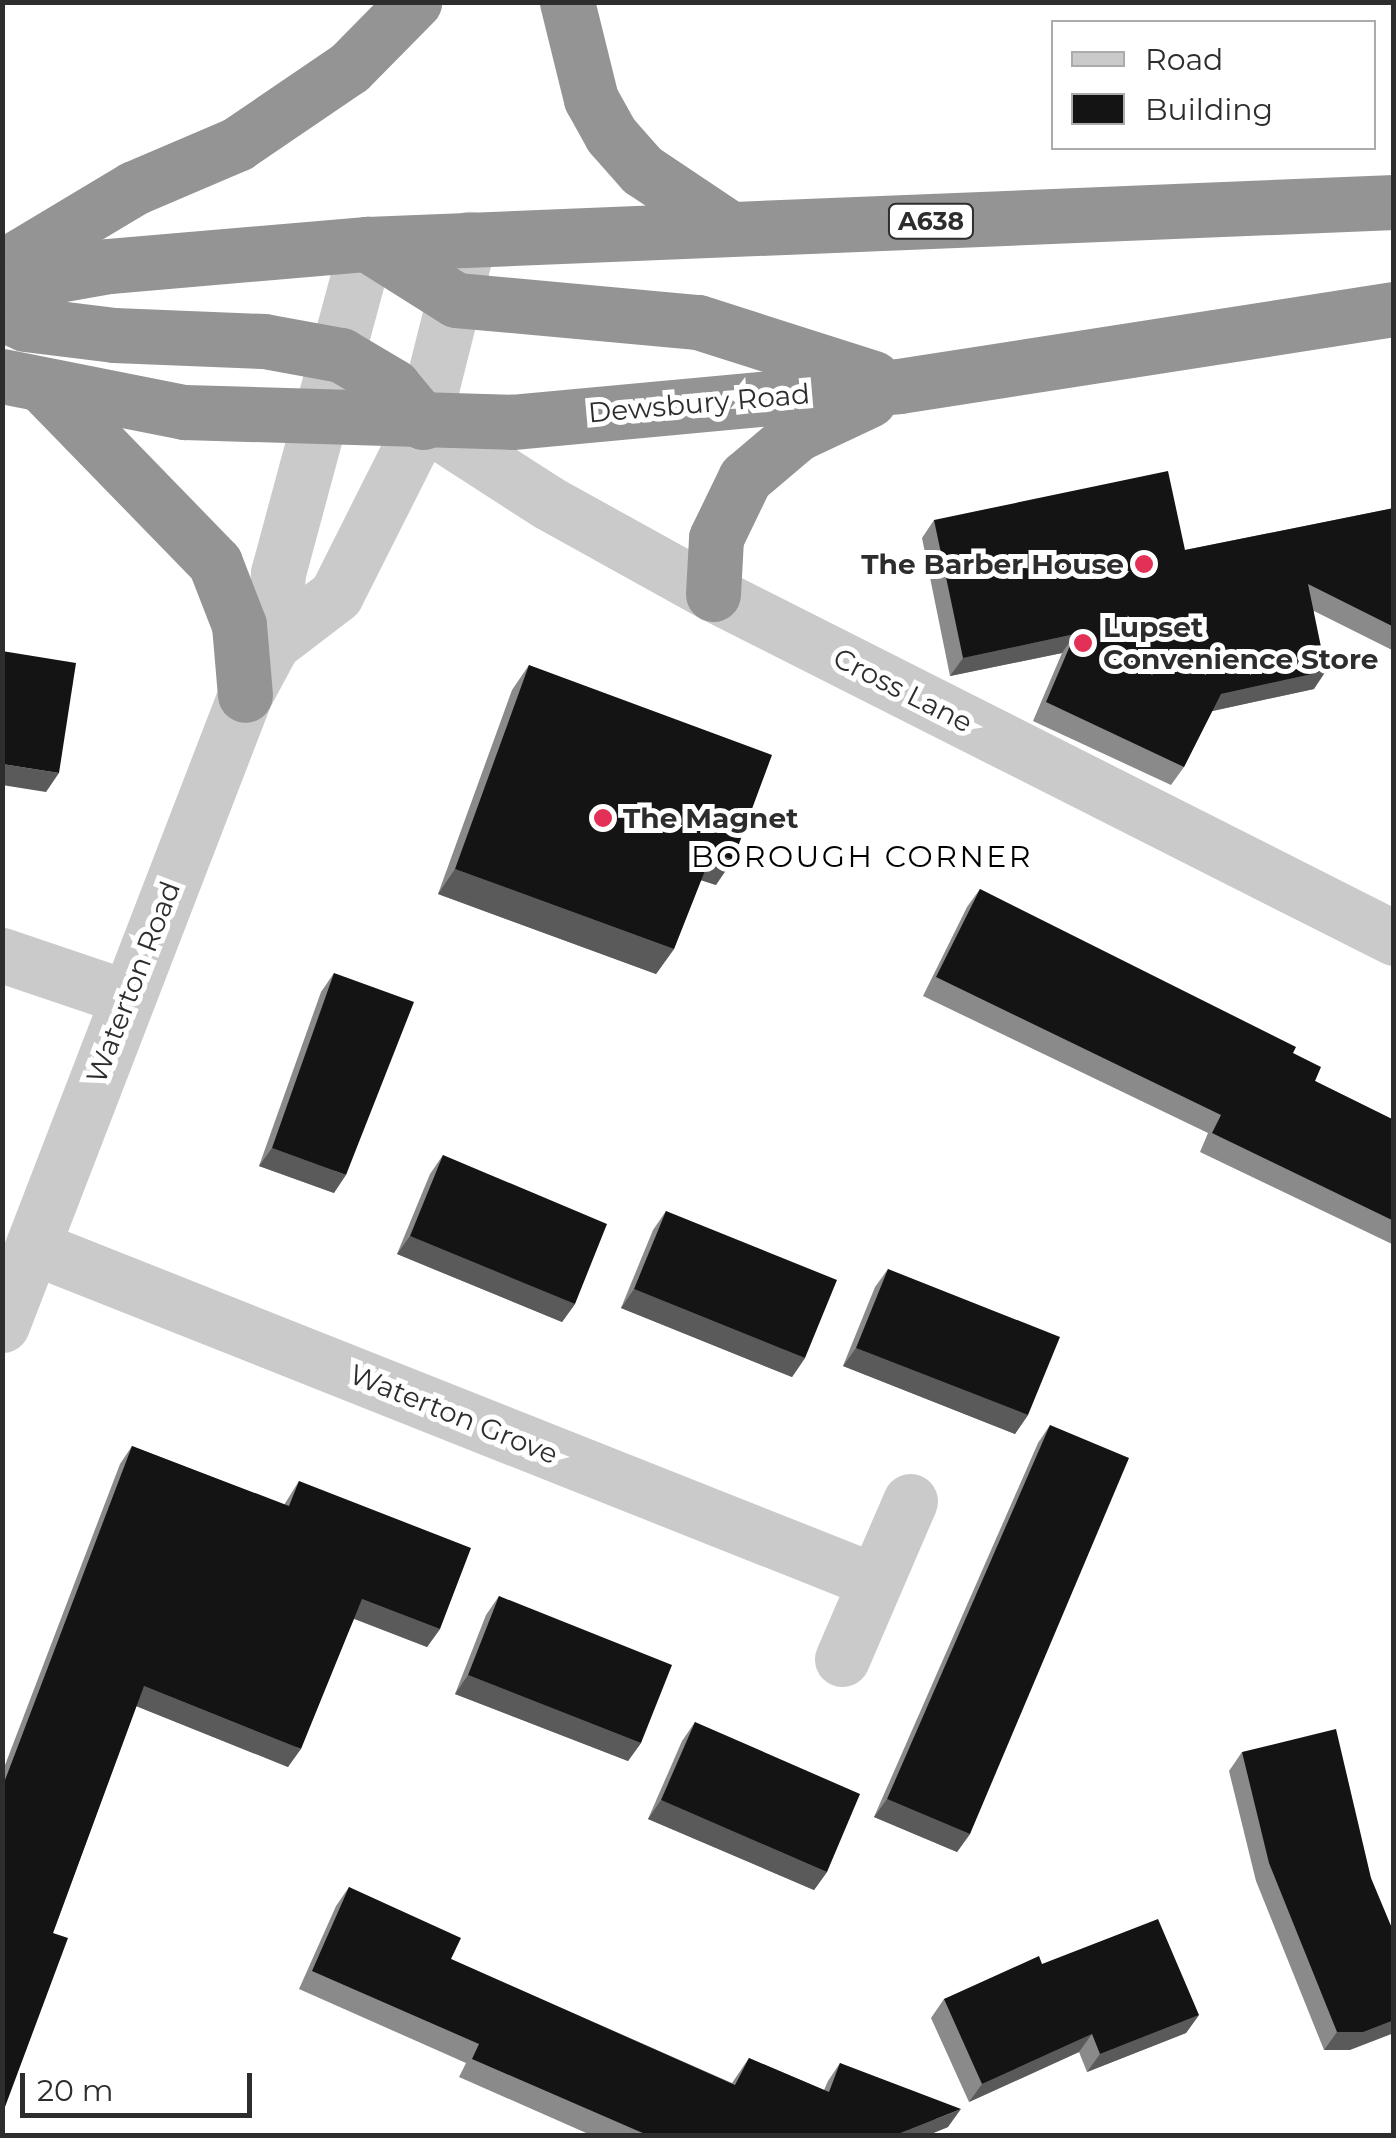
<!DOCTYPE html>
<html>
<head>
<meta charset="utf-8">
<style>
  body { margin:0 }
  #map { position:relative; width:1396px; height:2138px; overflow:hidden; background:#fff; font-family:Montserrat,sans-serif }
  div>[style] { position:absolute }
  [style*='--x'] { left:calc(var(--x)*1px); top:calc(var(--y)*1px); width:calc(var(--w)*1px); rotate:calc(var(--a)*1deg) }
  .street>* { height:55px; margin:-27.5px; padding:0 27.5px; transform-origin:27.5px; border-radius:27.5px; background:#cacaca }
  .highway>* { height:55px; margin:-27.5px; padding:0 27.5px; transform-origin:27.5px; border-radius:27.5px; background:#949494 }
  .wall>* { inset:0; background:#8a8a8a }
  .shaded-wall>* { inset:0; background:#5a5a5a }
  .building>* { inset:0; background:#141414 }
  .dots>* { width:28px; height:28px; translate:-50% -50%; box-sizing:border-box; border:5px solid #fff; border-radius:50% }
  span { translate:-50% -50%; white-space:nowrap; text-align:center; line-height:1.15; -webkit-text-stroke:10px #fff; paint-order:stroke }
  .shield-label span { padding:2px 8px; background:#fff; border:2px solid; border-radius:8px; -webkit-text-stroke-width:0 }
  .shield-label { font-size:25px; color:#2d2d2d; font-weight:700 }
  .street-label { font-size:28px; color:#2d2d2d }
  .poi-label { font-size:28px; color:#2d2d2d; font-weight:700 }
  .right { translate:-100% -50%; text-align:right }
  .left { translate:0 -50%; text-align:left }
  .neighbourhood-label { font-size:30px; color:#000; letter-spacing:2.5px }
  .frame { position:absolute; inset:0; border:5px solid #2d2d2d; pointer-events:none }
  .legend { position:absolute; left:1051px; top:20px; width:325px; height:130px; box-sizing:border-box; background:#fff; border:2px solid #ababab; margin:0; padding:12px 18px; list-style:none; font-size:30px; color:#2d2d2d }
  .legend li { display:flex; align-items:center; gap:20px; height:50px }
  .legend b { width:50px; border:2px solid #ababab }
  .scale { position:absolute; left:20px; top:2073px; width:232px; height:45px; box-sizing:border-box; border:5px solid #2d2d2d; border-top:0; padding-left:12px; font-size:30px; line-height:35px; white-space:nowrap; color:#2d2d2d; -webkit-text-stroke:8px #fff; paint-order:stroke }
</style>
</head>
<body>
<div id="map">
  <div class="street">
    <i style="--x:423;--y:422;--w:148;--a:32.8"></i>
    <i style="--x:547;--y:502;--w:190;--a:29"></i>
    <i style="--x:713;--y:594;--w:763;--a:26.8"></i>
    <i style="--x:273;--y:643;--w:79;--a:-37.3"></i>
    <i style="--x:336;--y:595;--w:194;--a:-63.3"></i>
    <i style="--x:423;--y:422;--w:189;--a:-75.9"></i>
    <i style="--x:2;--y:955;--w:131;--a:18.7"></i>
    <i style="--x:33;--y:1247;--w:906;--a:21.64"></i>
    <i style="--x:2;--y:1325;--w:675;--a:-68.91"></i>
    <i style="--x:245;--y:695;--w:59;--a:-61.7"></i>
    <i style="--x:273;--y:643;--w:70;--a:-85.9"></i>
    <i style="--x:278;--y:573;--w:341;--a:-74.9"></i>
    <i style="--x:842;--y:1659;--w:172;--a:-66.7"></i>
  </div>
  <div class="highway">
    <i style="--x:567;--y:2;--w:100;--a:76.1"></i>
    <i style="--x:591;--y:99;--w:41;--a:60.9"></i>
    <i style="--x:611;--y:135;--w:47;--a:48.5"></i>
    <i style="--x:642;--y:170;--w:101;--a:33.7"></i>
    <i style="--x:367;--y:244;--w:105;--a:32.2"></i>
    <i style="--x:456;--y:300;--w:243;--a:5.2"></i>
    <i style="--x:698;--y:322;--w:184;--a:17.7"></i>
    <i style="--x:2;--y:267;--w:154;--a:-30.9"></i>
    <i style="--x:134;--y:188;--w:112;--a:-23.1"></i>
    <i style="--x:237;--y:144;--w:135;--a:-34.2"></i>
    <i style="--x:349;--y:68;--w:93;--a:-45.4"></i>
    <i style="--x:2;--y:285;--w:109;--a:-10.1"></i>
    <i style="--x:109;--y:266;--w:259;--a:-4.9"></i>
    <i style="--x:367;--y:244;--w:1028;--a:-2.34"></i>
    <i style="--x:2;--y:314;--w:25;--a:23"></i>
    <i style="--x:25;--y:324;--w:90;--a:7"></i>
    <i style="--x:114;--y:335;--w:150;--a:2.3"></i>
    <i style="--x:264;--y:341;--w:78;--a:10.3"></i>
    <i style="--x:341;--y:355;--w:61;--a:30.8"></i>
    <i style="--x:393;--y:386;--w:47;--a:50.2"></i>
    <i style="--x:2;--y:376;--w:186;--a:11.2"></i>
    <i style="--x:184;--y:412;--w:328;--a:1.7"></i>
    <i style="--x:512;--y:422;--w:389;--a:-5.3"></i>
    <i style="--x:899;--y:386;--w:501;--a:-8.84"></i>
    <i style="--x:43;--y:386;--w:247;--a:45.8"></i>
    <i style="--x:215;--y:563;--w:66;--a:68.8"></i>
    <i style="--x:239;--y:625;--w:70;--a:85.1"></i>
    <i style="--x:713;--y:594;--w:56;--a:-86.9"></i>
    <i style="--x:716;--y:538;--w:67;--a:-64.2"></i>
    <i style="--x:745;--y:478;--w:68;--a:-40.2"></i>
    <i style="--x:797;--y:434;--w:80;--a:-25.3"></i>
  </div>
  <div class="wall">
    <i style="clip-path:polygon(1394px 508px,1394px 651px,1314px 611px,1314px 689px,1212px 711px,1184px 767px,1171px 785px,1033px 721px,1062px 653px,950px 676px,922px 538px,934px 520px,1185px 550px)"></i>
    <i style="clip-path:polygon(529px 665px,716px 885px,701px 880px,674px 949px,656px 974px,438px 894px,512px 690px)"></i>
    <i style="clip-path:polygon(980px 889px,1293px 1053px,1315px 1081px,1394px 1120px,1394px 1245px,1200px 1152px,1208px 1133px,923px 996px,967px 907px)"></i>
    <i style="clip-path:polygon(334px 973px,334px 1193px,259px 1166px,321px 992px)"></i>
    <i style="clip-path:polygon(443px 1155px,575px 1304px,562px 1322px,397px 1254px,430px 1174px)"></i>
    <i style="clip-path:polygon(666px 1211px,805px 1358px,792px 1377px,621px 1308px,653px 1230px)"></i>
    <i style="clip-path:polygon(888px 1269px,1028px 1415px,1015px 1434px,843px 1366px,875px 1287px)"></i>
    <i style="clip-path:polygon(1050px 1425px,970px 1834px,957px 1852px,874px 1817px,1038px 1443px)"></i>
    <i style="clip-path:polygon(132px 1446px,284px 1505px,299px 1481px,440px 1629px,427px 1647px,354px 1619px,288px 1767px,136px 1706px,53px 1933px,2px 2115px,2px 1773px,120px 1464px)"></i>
    <i style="clip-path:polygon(499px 1596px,641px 1743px,628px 1761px,455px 1694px,486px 1615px)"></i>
    <i style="clip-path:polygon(695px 1722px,827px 1872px,814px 1890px,648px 1819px,682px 1741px)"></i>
    <i style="clip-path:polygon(1242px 1752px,1371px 1878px,1350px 2050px,1324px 2050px,1256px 1881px,1229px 1771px)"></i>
    <i style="clip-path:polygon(349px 1887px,451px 1959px,732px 2083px,749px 2058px,824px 2090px,828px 2081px,840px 2063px,948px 2127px,926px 2136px,593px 2136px,459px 2077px,466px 2063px,299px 1989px,336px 1906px)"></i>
    <i style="clip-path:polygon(1042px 1964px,1199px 2015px,1186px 2033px,1087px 2072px,1079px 2052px,969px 2102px,931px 2018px,944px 1999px)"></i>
  </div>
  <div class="shaded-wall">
    <i style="clip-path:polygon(1075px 634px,1062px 653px,950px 676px,963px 658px)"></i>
    <i style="clip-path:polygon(1326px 671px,1314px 689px,1208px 712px,1221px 694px)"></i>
    <i style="clip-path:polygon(2px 764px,59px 773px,46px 792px,2px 785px)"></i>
    <i style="clip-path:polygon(712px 853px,733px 860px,716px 885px,694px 878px)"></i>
    <i style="clip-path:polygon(455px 869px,674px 949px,656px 974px,438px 894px)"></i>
    <i style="clip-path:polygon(272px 1148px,346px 1175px,334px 1193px,259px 1166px)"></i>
    <i style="clip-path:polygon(410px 1236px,575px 1304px,562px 1322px,397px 1254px)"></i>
    <i style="clip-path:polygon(634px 1289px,805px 1358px,792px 1377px,621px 1308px)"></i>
    <i style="clip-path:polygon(856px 1348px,1028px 1415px,1015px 1434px,843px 1366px)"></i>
    <i style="clip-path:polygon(362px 1599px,440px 1629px,427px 1647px,350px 1617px)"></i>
    <i style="clip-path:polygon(468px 1675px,641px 1743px,628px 1761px,455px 1694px)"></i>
    <i style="clip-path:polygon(144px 1686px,301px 1749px,288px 1767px,131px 1704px)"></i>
    <i style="clip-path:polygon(887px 1799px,970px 1834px,957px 1852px,874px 1817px)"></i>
    <i style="clip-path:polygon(661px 1800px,827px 1872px,814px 1890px,648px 1819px)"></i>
    <i style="clip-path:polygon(1199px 2015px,1186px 2033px,1087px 2072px,1100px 2054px)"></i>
    <i style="clip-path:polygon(1394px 2020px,1394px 2033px,1350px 2050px,1324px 2050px,1337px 2032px)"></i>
    <i style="clip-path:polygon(1092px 2034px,1079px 2052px,969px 2102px,982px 2084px)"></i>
    <i style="clip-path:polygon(961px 2109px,948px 2127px,926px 2136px,893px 2136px)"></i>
  </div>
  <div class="building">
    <i style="clip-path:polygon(1168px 471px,1185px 550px,1394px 508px,1394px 627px,1308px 584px,1326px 671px,1221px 694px,1184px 767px,1046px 702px,1075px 634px,963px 658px,934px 520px)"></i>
    <i style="clip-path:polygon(2px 651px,76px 663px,59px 773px,2px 764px)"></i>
    <i style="clip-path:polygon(529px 665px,772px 755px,733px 860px,712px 853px,674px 949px,455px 869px)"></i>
    <i style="clip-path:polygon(980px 889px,1296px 1047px,1293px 1053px,1321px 1067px,1315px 1081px,1394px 1120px,1394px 1221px,1212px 1133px,1221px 1115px,936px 977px)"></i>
    <i style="clip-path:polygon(334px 973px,414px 1002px,346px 1175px,272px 1148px)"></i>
    <i style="clip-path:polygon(443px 1155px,607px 1224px,575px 1304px,410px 1236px)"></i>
    <i style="clip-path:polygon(666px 1211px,837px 1280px,805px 1358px,634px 1289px)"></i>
    <i style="clip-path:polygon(888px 1269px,1060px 1337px,1028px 1415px,856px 1348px)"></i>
    <i style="clip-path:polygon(1050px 1425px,1129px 1458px,970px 1834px,887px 1799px)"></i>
    <i style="clip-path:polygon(132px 1446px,289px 1506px,299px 1481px,471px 1548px,440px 1629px,362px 1599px,301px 1749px,144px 1686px,53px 1933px,68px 1938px,2px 2115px,2px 1788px)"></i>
    <i style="clip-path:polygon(499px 1596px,672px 1665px,641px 1743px,468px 1675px)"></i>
    <i style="clip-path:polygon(695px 1722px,860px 1794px,827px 1872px,661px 1800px)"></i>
    <i style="clip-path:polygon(1336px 1729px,1371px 1878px,1394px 1933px,1394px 2020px,1363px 2032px,1337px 2032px,1269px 1863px,1242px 1752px)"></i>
    <i style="clip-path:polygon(349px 1887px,461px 1938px,451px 1959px,735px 2085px,749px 2058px,829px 2092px,840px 2063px,961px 2109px,893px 2136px,645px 2136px,645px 2134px,472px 2059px,479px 2044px,312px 1971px)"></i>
    <i style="clip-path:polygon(1158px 1919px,1199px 2015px,1100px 2054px,1092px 2034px,982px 2084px,944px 1999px,1039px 1956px,1042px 1964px)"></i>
  </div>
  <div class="dots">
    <i style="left:1144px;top:564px;background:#e33057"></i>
    <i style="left:1083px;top:643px;background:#e33057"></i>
    <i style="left:603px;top:818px;background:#e33057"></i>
  </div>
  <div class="shield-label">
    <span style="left:931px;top:221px">A638</span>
  </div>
  <div class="street-label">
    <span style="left:699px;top:403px;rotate:-5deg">Dewsbury Road</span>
    <span style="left:903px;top:690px;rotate:27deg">Cross Lane</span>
    <span style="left:133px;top:982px;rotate:-69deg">Waterton Road</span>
    <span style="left:454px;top:1414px;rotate:22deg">Waterton Grove</span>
  </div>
  <div class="poi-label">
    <span class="right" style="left:1124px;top:564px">The Barber House</span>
    <span class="left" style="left:1103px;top:643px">Lupset<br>Convenience Store</span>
    <span class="left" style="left:623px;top:818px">The Magnet</span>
  </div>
  <div class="neighbourhood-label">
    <span style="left:862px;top:857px">BOROUGH CORNER</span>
  </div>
  <div class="frame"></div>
  <ul class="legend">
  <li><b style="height:12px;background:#cacaca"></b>Road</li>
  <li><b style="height:28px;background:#141414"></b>Building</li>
  </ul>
  <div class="scale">20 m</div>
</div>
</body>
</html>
